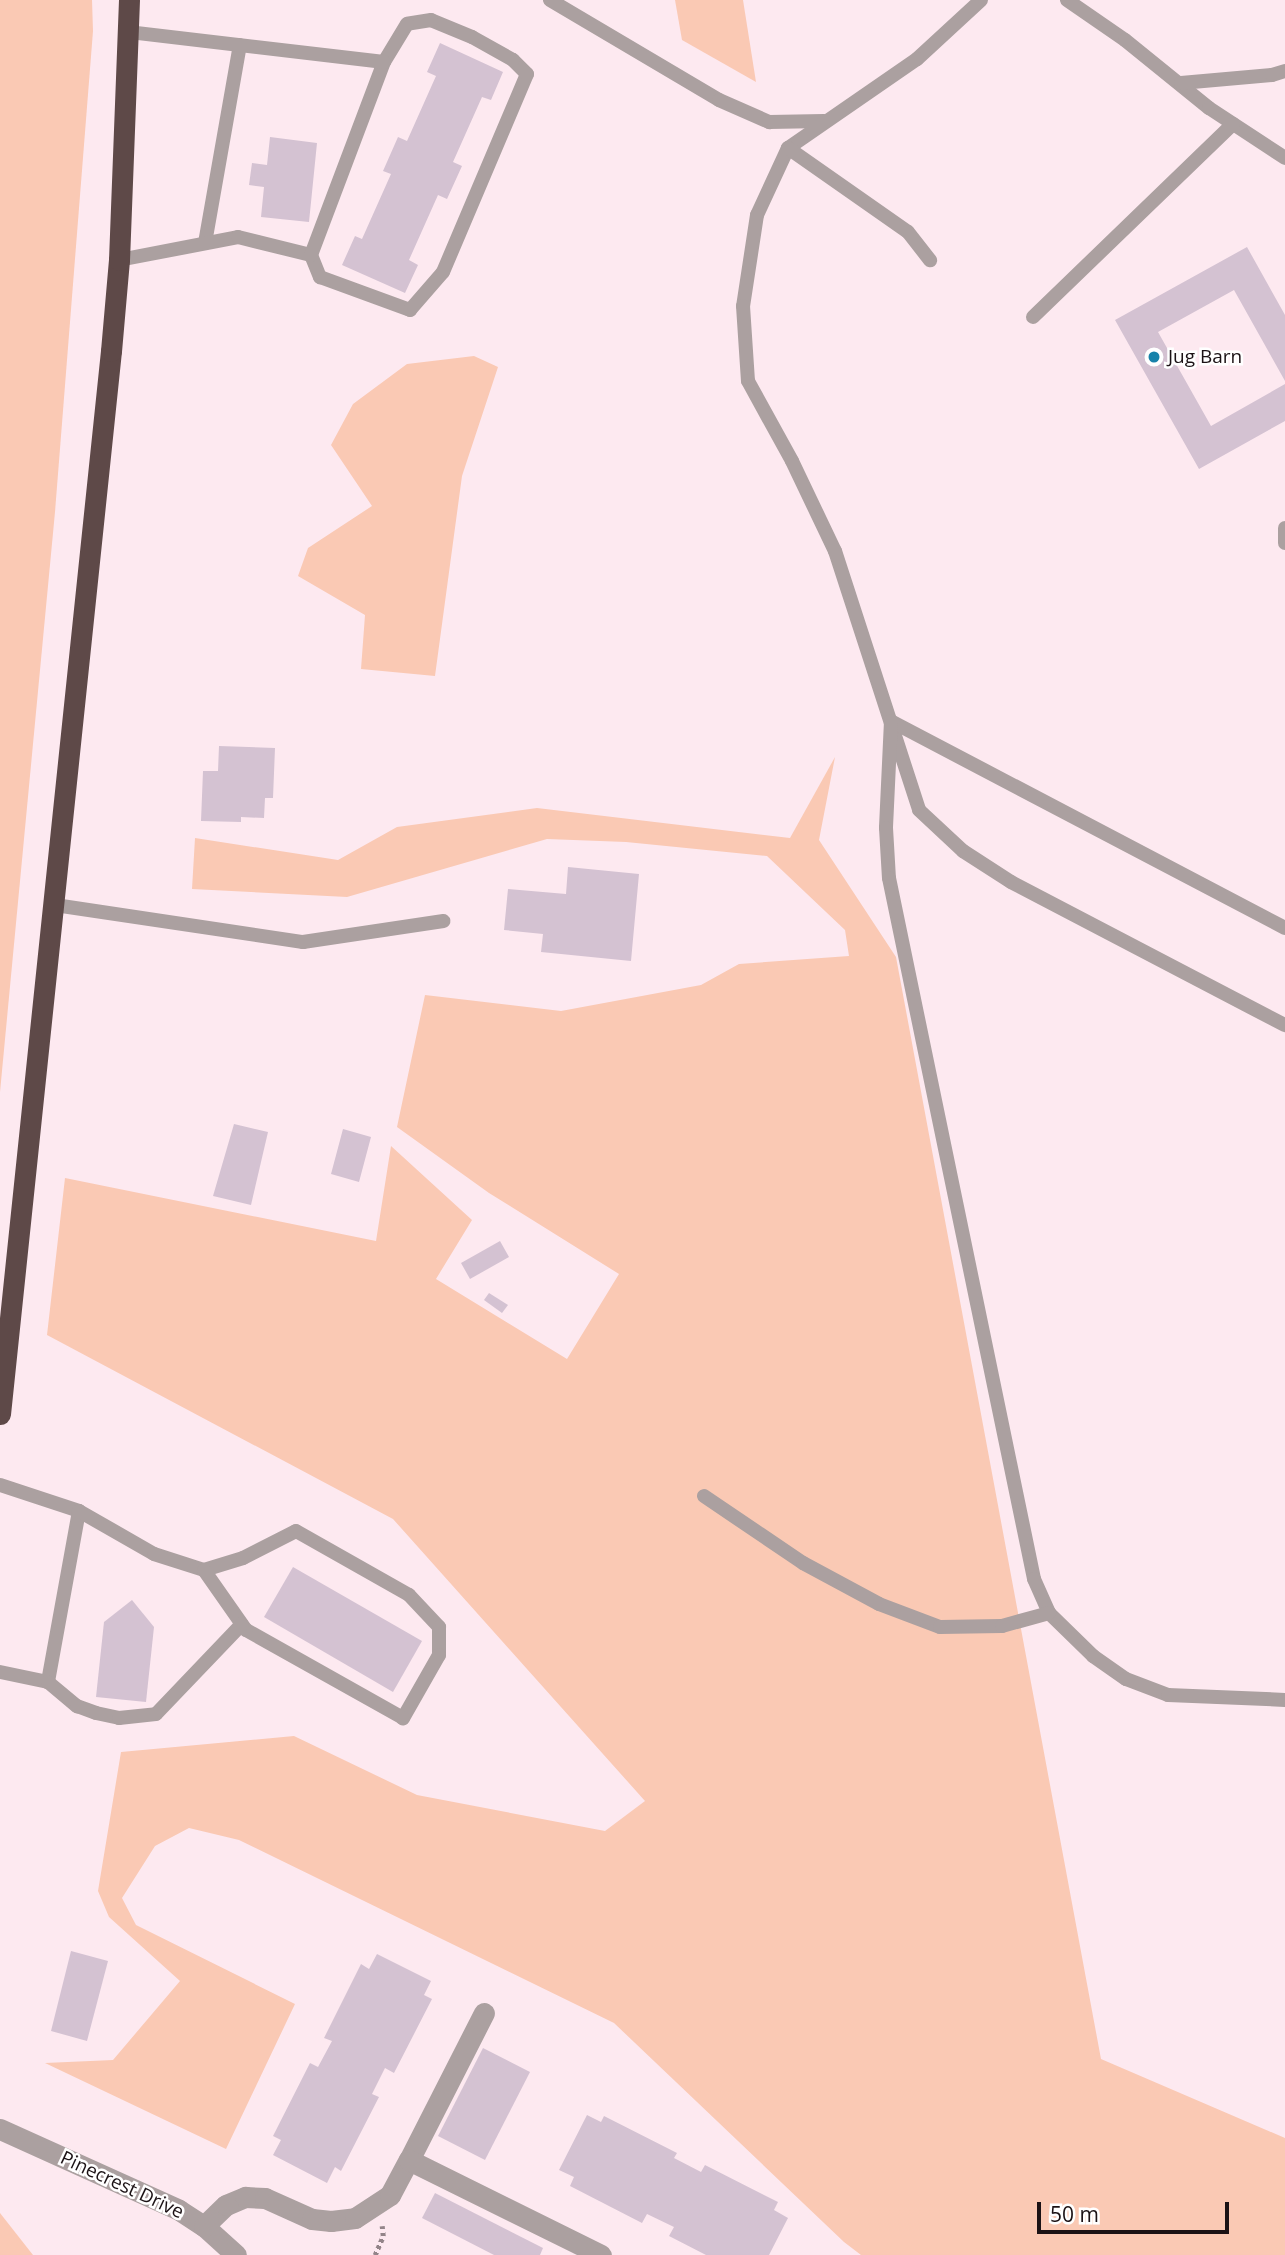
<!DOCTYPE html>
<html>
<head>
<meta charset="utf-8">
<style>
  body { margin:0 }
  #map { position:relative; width:1285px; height:2255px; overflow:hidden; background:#fde9f0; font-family:"Open Sans",sans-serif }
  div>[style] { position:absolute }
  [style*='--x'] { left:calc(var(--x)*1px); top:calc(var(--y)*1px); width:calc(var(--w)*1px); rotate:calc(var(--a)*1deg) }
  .green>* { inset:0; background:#fac9b4 }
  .building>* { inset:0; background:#d4c2d2 }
  .path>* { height:4.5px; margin-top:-2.25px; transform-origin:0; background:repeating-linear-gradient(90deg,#938489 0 3.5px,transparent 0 7px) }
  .lane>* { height:14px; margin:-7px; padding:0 7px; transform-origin:7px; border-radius:7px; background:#aba0a0 }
  .street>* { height:21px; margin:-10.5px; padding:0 10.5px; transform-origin:10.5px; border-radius:10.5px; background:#aba0a0 }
  .highway>* { height:21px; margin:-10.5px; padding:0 10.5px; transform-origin:10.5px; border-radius:10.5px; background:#5e4948 }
  .dots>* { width:19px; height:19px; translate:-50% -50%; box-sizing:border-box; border:4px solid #fff; border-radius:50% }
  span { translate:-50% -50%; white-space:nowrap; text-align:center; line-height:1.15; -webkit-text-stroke:5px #fff; paint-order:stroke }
  .poi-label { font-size:19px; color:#1b1215 }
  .left { translate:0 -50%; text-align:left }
  .street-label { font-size:19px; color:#1b1215 }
  .scale { position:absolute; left:1037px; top:2202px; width:192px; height:32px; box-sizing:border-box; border:4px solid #1b1215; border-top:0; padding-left:9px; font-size:21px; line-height:24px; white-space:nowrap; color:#1b1215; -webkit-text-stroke:5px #fff; paint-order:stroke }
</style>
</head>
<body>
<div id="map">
  <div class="green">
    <i style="clip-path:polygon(0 0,92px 0,93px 31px,55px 512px,0 1092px)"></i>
    <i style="clip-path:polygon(675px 0,743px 0,756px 82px,682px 40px)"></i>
    <i style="clip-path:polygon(474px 356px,498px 367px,462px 476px,435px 676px,361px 669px,365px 615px,298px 576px,308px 548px,372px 506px,331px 445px,353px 404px,407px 364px)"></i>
    <i style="clip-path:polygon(835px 757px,819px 840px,896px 957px,1101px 2059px,1285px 2138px,1285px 2255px,861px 2255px,844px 2242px,614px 2023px,239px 1840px,189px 1828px,155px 1846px,122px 1898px,136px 1925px,295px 2004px,226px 2149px,45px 2063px,113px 2060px,180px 1981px,109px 1917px,98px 1891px,121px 1752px,294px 1736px,417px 1795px,605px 1831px,645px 1801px,393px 1519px,47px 1335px,65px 1178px,376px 1241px,391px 1146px,472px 1220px,436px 1279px,567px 1359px,619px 1274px,489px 1193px,397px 1127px,425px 995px,561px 1011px,701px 985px,739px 964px,849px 956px,845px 930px,767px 856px,626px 842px,547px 839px,347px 897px,192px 889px,195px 838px,338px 860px,397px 827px,537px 808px,790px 838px)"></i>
    <i style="clip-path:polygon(0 2213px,33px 2255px,0 2255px)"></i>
  </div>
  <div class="building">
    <i style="clip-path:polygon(440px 43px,503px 72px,491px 100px,482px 97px,453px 162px,462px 166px,447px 199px,438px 195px,409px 260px,418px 265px,405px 293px,342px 265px,355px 236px,362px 239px,391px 174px,383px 171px,398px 137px,407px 141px,436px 76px,427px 72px)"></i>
    <i style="clip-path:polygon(270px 137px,317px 143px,309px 222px,261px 217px,264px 187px,249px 185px,252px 163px,267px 165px)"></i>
    <i style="clip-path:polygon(1247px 247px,1285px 315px,1285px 381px,1234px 290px,1158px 332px,1211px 426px,1285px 384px,1285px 421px,1199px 469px,1115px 320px)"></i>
    <i style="clip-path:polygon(219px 746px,275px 748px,273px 798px,265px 798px,264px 818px,241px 817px,241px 822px,201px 821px,203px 771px,218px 771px)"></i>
    <i style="clip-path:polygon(568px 867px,639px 874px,631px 961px,541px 952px,543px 934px,504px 930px,508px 889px,566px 894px)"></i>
    <i style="clip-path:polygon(234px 1124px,268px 1132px,251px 1205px,213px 1196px)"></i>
    <i style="clip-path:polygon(343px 1129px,371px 1137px,359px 1182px,331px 1174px)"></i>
    <i style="clip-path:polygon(500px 1241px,509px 1257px,470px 1279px,461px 1263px)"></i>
    <i style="clip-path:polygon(489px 1293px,508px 1305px,502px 1313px,484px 1300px)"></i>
    <i style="clip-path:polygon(293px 1567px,422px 1641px,393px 1692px,264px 1617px)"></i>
    <i style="clip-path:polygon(132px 1600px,154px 1627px,146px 1702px,96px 1697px,104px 1622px)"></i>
    <i style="clip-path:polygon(71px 1951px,108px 1961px,87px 2041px,51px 2031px)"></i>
    <i style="clip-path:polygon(377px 1954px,431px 1981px,424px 1995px,432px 1999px,394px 2073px,385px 2068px,372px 2094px,379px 2097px,341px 2171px,335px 2167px,327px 2183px,273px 2155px,281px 2140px,273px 2136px,310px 2063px,318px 2067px,332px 2041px,324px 2038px,361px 1964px,369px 1969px)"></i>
    <i style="clip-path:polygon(483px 2048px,530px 2072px,485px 2160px,438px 2136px)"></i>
    <i style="clip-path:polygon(587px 2115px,601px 2122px,604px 2116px,677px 2153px,674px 2158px,701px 2172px,705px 2165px,778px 2202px,774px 2210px,788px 2218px,769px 2255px,706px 2255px,669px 2236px,674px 2227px,647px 2214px,642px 2223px,570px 2186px,574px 2177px,559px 2170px)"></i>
    <i style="clip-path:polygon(435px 2193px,543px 2248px,540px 2255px,494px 2255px,422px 2218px)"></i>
  </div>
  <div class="path">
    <i style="--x:375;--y:2255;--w:21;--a:-67"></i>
    <i style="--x:383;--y:2236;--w:10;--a:-96"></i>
  </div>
  <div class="lane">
    <i style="--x:550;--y:0;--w:196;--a:30.6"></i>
    <i style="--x:719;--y:100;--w:55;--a:23.7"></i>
    <i style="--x:769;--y:122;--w:55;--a:-1"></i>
    <i style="--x:981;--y:0;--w:87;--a:137.3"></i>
    <i style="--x:917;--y:59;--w:157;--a:145.4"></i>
    <i style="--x:788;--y:148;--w:74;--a:114.8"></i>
    <i style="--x:757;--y:215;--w:92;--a:98.7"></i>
    <i style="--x:743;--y:306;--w:75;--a:86.2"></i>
    <i style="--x:748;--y:381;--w:91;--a:61.2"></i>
    <i style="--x:792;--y:461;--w:100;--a:64.5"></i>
    <i style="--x:835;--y:551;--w:272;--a:72"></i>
    <i style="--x:919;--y:810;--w:60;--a:43"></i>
    <i style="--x:963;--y:851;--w:57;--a:32.9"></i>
    <i style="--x:1011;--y:882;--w:309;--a:27.6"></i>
    <i style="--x:1067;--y:0;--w:70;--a:34.6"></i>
    <i style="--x:1125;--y:40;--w:108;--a:39"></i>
    <i style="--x:1209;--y:108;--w:91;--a:33.3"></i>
    <i style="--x:1181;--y:83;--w:91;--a:-5"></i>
    <i style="--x:1272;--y:75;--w:14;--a:-17"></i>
    <i style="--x:788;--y:148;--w:146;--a:35"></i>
    <i style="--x:908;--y:232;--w:36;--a:52"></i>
    <i style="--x:205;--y:243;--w:201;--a:-80"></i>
    <i style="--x:311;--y:255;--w:24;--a:68"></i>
    <i style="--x:320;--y:277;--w:96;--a:20.1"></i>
    <i style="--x:410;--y:310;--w:50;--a:-49"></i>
    <i style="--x:443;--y:272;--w:215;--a:-67"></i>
    <i style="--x:527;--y:74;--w:20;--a:-135"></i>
    <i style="--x:513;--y:60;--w:47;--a:-150.7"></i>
    <i style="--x:472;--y:37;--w:44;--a:-157.5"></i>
    <i style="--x:431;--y:20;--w:24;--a:171"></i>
    <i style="--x:407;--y:24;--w:44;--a:121.2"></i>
    <i style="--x:119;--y:260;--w:121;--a:-10.9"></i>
    <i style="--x:238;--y:237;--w:75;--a:13.9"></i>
    <i style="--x:311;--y:255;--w:206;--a:-69.3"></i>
    <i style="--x:384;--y:62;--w:258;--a:-173.3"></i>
    <i style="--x:1033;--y:317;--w:278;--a:-44"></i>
    <i style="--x:1285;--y:528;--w:15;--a:90"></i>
    <i style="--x:55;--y:905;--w:251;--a:8.5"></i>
    <i style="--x:303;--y:942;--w:142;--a:-8.5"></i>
    <i style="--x:1285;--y:928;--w:445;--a:-152.3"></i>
    <i style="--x:891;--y:721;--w:107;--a:92.7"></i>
    <i style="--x:886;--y:828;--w:50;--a:86.6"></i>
    <i style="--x:889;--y:878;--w:716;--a:78.31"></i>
    <i style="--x:1034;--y:1579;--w:37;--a:66"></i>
    <i style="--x:1049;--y:1613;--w:62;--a:44.3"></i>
    <i style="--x:1093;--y:1656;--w:40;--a:34.9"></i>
    <i style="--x:1126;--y:1679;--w:45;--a:20.9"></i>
    <i style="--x:1168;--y:1695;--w:117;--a:2.4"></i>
    <i style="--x:0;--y:1485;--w:83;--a:18.2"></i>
    <i style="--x:79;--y:1511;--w:174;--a:100.3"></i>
    <i style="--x:48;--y:1682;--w:49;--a:-168.2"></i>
    <i style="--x:704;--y:1496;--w:120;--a:34.1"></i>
    <i style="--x:803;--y:1563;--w:86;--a:28.3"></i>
    <i style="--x:879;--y:1604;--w:65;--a:20.7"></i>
    <i style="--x:940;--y:1627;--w:62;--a:-0.9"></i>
    <i style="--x:1002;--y:1626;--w:49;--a:-15.5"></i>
    <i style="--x:79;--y:1511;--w:86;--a:29.8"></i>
    <i style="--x:154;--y:1554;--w:52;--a:17.7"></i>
    <i style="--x:204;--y:1570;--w:41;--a:-17.1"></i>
    <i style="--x:243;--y:1558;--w:59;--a:-27"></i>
    <i style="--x:296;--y:1531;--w:130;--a:29.5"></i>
    <i style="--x:409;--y:1595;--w:44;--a:46.8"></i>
    <i style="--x:439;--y:1627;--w:28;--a:90"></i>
    <i style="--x:439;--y:1655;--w:73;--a:119.7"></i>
    <i style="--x:403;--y:1718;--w:180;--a:-150.7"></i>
    <i style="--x:246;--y:1630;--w:73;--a:-125"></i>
    <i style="--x:48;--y:1682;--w:38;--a:40"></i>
    <i style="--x:77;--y:1706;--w:20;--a:20"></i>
    <i style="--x:96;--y:1713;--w:24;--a:12"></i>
    <i style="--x:119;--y:1718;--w:37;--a:-6"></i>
    <i style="--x:156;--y:1714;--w:124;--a:-46.3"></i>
  </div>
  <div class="street">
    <i style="--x:0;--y:2129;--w:196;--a:24.3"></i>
    <i style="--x:179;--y:2210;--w:30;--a:33"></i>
    <i style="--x:204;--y:2226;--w:43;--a:42.2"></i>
    <i style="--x:409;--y:2160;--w:165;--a:-63"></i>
    <i style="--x:204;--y:2226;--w:30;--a:-44"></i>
    <i style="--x:226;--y:2205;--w:21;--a:-23"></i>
    <i style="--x:245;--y:2197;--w:20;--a:3"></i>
    <i style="--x:265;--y:2198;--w:51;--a:24.1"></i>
    <i style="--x:312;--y:2219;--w:19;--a:6"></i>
    <i style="--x:331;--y:2221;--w:24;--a:-7"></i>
    <i style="--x:355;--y:2218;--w:42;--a:-33.3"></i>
    <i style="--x:390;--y:2195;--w:40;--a:-62"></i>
    <i style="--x:409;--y:2160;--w:214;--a:26.3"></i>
  </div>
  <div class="highway">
    <i style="--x:0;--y:1414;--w:1069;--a:-84.04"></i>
    <i style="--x:111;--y:351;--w:91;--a:-85"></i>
    <i style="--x:119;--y:260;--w:260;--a:-87.8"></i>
  </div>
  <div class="dots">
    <i style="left:1154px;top:357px;background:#1782aa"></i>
  </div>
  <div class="poi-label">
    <span class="left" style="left:1168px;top:357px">Jug Barn</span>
  </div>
  <div class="street-label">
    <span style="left:122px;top:2185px;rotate:25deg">Pinecrest Drive</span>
  </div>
  <div class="scale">50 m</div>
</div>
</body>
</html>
